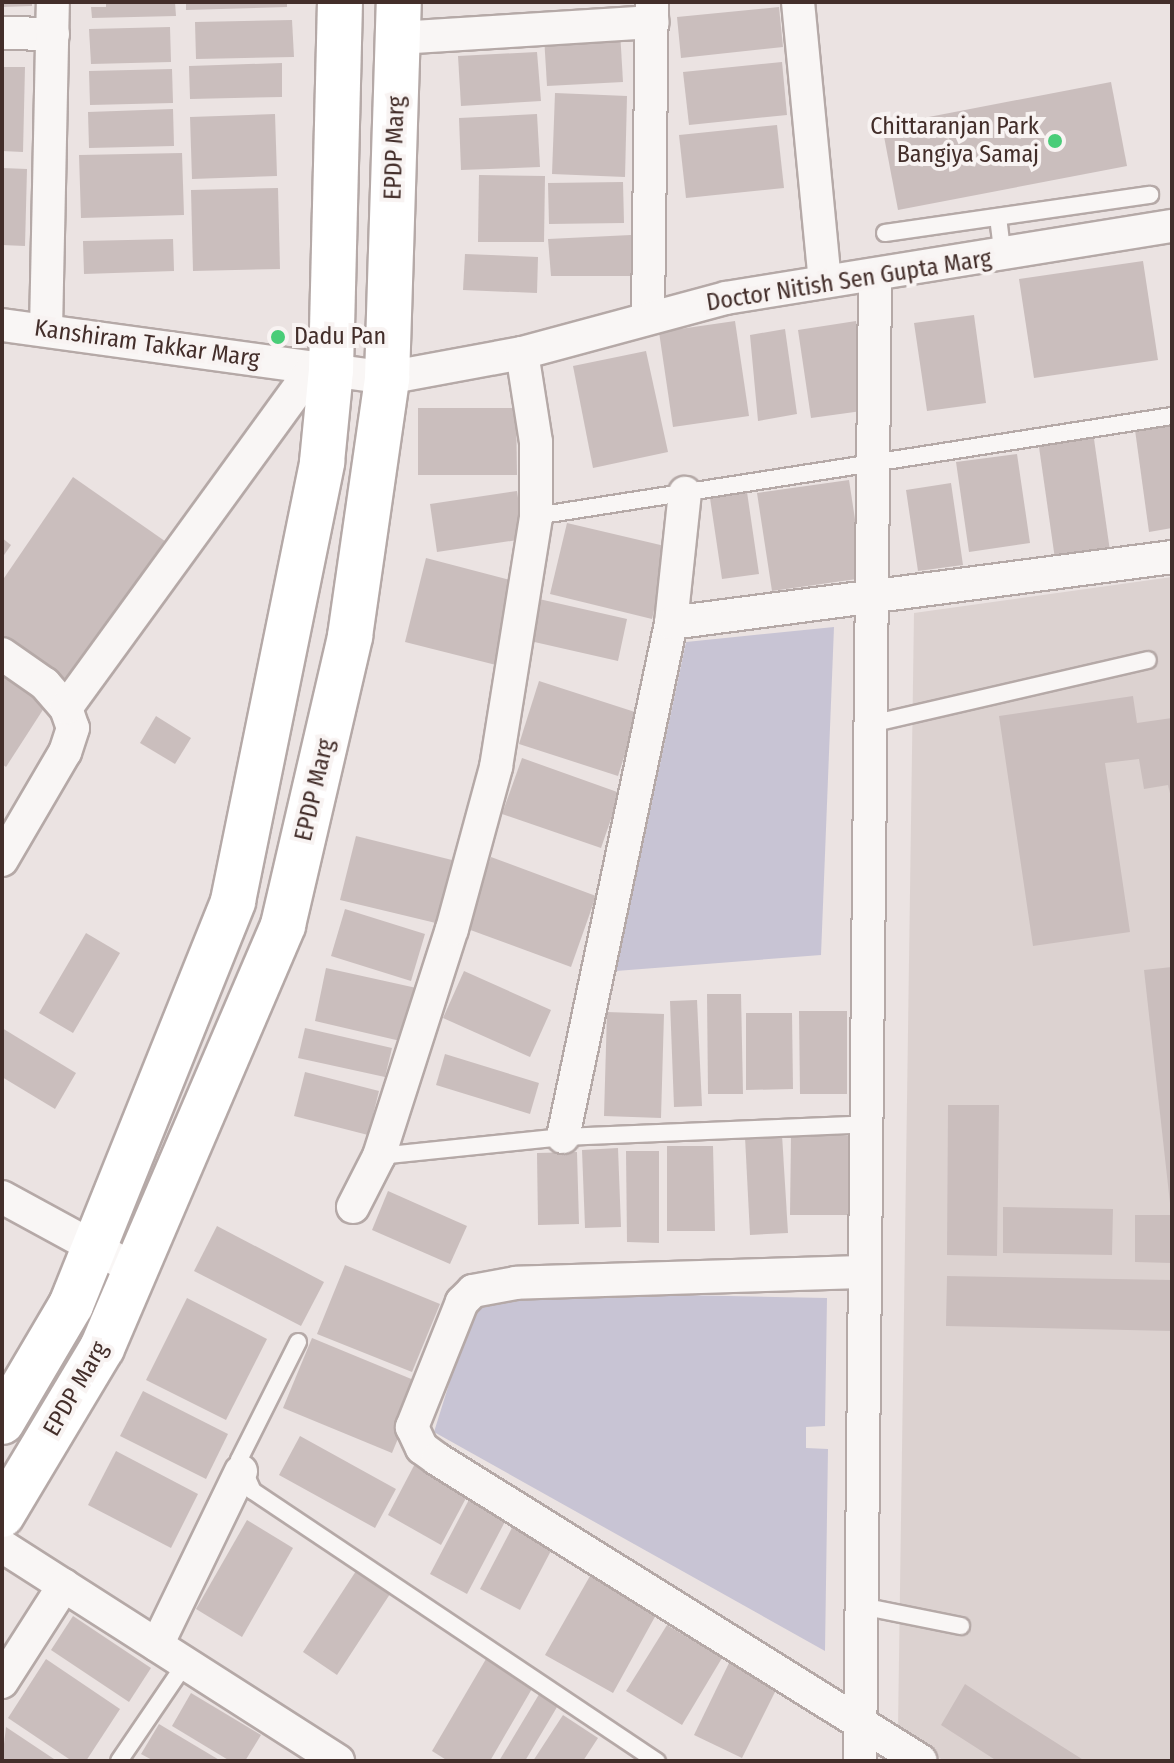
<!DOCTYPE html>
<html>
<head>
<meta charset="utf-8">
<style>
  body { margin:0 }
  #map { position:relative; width:1174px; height:1763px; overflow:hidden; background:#ebe3e2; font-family:"Fira Sans Condensed",sans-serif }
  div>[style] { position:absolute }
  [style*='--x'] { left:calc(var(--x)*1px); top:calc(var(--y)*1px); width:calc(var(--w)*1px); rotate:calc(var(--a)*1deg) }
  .built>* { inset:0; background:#dcd2d0 }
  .green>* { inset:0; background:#c8c4d4 }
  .building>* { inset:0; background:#cabebd }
  .roads { filter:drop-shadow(2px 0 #b5a9a7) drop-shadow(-2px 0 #b5a9a7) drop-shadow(0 2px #b5a9a7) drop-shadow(0 -2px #b5a9a7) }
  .lane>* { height:16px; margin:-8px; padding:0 8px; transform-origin:8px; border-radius:8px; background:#f9f6f5 }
  .street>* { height:32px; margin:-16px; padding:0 16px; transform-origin:16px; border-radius:16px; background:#f9f6f5 }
  .secondary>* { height:44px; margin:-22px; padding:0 22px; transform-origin:22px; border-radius:22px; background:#fff }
  .dots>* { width:22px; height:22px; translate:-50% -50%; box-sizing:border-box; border:4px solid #f8f3f2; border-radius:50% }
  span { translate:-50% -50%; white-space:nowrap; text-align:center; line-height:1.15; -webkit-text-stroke:8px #f8f3f2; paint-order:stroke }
  .poi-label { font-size:24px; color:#432e2a }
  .right { translate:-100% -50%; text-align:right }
  .left { translate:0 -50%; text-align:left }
  .street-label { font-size:24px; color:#432e2a }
  .frame { position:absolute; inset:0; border:4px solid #432e2a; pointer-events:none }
</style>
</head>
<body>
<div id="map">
  <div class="built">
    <i style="clip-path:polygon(1172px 577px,1172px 1761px,944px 1761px,898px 1729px,914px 613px)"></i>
  </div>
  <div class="green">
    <i style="clip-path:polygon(834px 627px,821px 955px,616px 971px,686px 642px)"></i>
    <i style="clip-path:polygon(478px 1291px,827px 1298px,825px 1426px,806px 1427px,806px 1448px,828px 1449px,825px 1651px,434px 1432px)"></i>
  </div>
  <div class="building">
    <i style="clip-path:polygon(2px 2px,32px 2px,32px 6px,2px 7px)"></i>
    <i style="clip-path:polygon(106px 2px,175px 2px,176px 16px,92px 18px,91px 7px,106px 7px)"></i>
    <i style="clip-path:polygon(186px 2px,287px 2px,287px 7px,186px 10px)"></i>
    <i style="clip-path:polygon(779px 7px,783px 47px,681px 58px,677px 17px)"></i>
    <i style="clip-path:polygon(292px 20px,294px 57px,196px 59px,195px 22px)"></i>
    <i style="clip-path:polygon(170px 27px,171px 62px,91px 64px,89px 29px)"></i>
    <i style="clip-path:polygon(620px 31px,623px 82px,547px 86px,544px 36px)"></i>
    <i style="clip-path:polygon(537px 52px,541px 101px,461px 106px,458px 56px)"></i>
    <i style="clip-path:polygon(782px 62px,787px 115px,689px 125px,683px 72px)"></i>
    <i style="clip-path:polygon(282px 63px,282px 97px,190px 99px,189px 66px)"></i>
    <i style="clip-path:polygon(2px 67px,25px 67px,23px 152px,2px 151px)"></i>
    <i style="clip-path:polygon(172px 69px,173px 103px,90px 105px,89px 71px)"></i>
    <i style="clip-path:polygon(1111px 82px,1127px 166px,898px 210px,882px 126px)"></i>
    <i style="clip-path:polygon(555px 93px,627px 96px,625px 177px,552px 174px)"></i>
    <i style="clip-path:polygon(173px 109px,174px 146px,89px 148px,88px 112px)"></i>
    <i style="clip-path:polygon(275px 114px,277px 176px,192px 179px,190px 117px)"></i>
    <i style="clip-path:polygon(537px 114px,540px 167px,461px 170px,459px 118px)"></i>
    <i style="clip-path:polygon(777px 125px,784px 188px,686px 198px,679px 135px)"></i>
    <i style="clip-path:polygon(182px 153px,184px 215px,81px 218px,79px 155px)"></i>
    <i style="clip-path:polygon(2px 168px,27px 169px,25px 246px,2px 245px)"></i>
    <i style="clip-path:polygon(479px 175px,545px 176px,544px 242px,478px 242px)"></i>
    <i style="clip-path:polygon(623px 182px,624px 223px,549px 224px,548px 183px)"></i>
    <i style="clip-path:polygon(278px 188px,280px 269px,193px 271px,191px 190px)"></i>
    <i style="clip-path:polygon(631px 235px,633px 276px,551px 276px,548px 239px)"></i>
    <i style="clip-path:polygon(173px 239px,174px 271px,84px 274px,83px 241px)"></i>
    <i style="clip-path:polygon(465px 254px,538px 257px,537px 293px,463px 290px)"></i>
    <i style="clip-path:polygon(1143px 261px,1158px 360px,1034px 378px,1019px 279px)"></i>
    <i style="clip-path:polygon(974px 315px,986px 403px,927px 411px,914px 323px)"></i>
    <i style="clip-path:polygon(735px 321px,749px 416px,673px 427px,659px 332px)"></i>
    <i style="clip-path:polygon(856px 321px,869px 410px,811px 418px,798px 330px)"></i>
    <i style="clip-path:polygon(785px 329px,797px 414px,758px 421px,750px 335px)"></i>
    <i style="clip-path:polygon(646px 351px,668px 452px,593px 468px,573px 366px)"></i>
    <i style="clip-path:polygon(418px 408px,516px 408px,517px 475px,418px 475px)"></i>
    <i style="clip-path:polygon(1172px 425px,1172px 528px,1149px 532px,1135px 430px)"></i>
    <i style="clip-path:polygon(1093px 432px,1111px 558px,1056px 566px,1038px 440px)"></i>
    <i style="clip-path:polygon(1017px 454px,1030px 543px,969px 552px,956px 462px)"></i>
    <i style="clip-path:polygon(73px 477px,172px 546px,74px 689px,2px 640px,2px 581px)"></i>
    <i style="clip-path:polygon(849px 480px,864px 578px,772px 591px,757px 493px)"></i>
    <i style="clip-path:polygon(951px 483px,963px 565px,918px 571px,906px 490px)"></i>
    <i style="clip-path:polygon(517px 491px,524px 539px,437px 552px,430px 504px)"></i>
    <i style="clip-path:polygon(747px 492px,759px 574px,722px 579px,710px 498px)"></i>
    <i style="clip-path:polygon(567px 523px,669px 547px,652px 619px,550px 594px)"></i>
    <i style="clip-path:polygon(2px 538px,11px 545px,2px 558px)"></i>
    <i style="clip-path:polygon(426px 558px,521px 583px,500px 666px,405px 642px)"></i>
    <i style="clip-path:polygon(539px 599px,627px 619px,618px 661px,530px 641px)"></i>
    <i style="clip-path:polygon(2px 676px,46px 705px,6px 767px,2px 764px)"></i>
    <i style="clip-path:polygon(539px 681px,638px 713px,618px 776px,519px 744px)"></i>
    <i style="clip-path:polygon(1133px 696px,1137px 723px,1172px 718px,1172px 802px,1168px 785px,1144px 789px,1139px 759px,1105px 763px,1130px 932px,1033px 946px,999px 716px)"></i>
    <i style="clip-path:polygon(156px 716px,191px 738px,175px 764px,140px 743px)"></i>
    <i style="clip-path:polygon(522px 758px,620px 793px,601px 848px,502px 814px)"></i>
    <i style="clip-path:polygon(356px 836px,456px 861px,440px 924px,340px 900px)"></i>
    <i style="clip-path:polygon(491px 857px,596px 896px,571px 967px,465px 928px)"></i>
    <i style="clip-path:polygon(345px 909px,425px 934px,411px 981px,331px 956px)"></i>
    <i style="clip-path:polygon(86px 933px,120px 953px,73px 1033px,39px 1013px)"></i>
    <i style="clip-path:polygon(1172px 967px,1172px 1203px,1170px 1203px,1144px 970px)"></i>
    <i style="clip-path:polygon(326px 968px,421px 989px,409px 1043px,315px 1021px)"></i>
    <i style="clip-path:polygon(464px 971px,551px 1010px,530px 1057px,443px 1018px)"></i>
    <i style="clip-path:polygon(707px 994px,741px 994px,743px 1094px,708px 1094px)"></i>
    <i style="clip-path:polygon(697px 1000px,702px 1106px,674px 1107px,670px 1001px)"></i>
    <i style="clip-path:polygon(799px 1011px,847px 1011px,847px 1094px,800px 1094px)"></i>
    <i style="clip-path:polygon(607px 1012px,664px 1014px,661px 1118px,604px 1116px)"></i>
    <i style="clip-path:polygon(746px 1013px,792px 1013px,793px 1089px,746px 1090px)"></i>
    <i style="clip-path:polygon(2px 1028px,76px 1073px,55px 1109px,2px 1077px)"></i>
    <i style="clip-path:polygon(305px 1028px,392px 1048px,385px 1077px,298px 1058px)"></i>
    <i style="clip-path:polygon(445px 1054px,539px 1083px,530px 1114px,436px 1085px)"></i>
    <i style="clip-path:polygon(305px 1072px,379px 1091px,368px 1135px,294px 1116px)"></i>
    <i style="clip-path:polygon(948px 1105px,999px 1105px,997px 1256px,947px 1255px)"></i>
    <i style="clip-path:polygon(782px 1135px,788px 1233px,750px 1235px,745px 1137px)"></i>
    <i style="clip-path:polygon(791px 1136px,855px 1136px,854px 1215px,790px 1215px)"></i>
    <i style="clip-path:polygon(667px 1146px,713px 1146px,715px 1231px,667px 1231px)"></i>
    <i style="clip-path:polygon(618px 1148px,621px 1227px,585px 1228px,582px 1150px)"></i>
    <i style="clip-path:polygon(626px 1151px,659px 1151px,659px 1243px,627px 1242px)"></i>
    <i style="clip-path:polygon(577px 1152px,579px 1224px,538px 1225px,537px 1153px)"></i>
    <i style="clip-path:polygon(388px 1191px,467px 1226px,450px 1264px,372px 1230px)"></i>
    <i style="clip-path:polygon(1003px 1207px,1113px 1209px,1112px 1255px,1003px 1253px)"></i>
    <i style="clip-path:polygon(1135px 1215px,1172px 1215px,1172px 1263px,1135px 1262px)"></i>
    <i style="clip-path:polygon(217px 1226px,324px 1282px,301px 1326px,194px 1271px)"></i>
    <i style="clip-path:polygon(345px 1265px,440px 1304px,412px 1372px,317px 1334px)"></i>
    <i style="clip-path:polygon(947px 1276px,1172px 1280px,1172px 1331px,946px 1326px)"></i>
    <i style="clip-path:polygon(187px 1298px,267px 1339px,226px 1420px,146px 1380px)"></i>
    <i style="clip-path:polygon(312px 1338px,421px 1383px,392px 1453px,283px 1408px)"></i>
    <i style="clip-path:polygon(143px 1391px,228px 1434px,206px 1479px,120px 1436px)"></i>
    <i style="clip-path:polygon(300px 1436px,396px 1489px,375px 1528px,279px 1475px)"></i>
    <i style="clip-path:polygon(116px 1451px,198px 1494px,171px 1548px,88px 1505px)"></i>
    <i style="clip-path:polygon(419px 1456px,473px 1485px,441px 1545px,388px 1515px)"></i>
    <i style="clip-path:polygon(473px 1492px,510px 1512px,467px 1594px,430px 1574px)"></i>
    <i style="clip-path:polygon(247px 1520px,293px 1548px,242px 1637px,196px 1609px)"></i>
    <i style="clip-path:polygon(514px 1524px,554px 1545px,520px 1610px,480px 1589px)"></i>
    <i style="clip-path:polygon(356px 1571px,390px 1594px,337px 1675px,303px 1652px)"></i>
    <i style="clip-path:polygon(590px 1576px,657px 1613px,613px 1693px,545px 1655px)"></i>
    <i style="clip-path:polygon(73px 1616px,151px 1668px,129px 1702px,51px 1650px)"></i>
    <i style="clip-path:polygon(667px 1625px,722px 1658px,682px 1725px,626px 1691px)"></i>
    <i style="clip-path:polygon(46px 1659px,120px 1709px,86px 1761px,72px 1761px,8px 1718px)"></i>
    <i style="clip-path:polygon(486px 1659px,533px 1687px,490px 1761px,448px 1761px,432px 1751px)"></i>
    <i style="clip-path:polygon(730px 1661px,778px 1686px,742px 1758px,694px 1735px)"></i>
    <i style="clip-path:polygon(965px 1684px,1000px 1707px,1085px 1761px,997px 1761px,941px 1725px)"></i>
    <i style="clip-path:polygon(541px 1691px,560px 1702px,525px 1761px,499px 1761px)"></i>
    <i style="clip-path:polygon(191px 1693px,261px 1735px,245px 1761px,230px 1761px,172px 1726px)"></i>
    <i style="clip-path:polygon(563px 1715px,598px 1738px,583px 1761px,533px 1761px)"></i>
    <i style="clip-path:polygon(159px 1724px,221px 1761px,154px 1761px,141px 1754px)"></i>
    <i style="clip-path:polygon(6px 1727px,57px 1761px,2px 1761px)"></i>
  </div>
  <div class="roads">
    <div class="lane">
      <i style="--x:998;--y:217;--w:39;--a:83"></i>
      <i style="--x:885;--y:233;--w:268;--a:-8.2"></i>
      <i style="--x:536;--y:516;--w:644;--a:-8.94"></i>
      <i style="--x:871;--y:724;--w:284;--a:-13"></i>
      <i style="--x:379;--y:1156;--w:185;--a:-5.9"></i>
      <i style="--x:563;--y:1137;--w:306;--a:-2.4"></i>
      <i style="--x:298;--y:1342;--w:132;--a:116.6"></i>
      <i style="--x:239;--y:1460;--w:34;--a:66"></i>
      <i style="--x:253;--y:1491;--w:486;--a:33.8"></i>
      <i style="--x:861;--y:1606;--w:102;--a:11.3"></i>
      <i style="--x:119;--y:1761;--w:117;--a:-55.8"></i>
    </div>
    <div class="street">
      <i style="--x:798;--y:2;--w:279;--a:84.5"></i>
      <i style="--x:2;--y:33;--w:51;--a:1.1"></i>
      <i style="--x:398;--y:38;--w:255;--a:-3.6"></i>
      <i style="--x:648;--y:317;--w:315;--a:-89.3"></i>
      <i style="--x:2;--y:325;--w:389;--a:7.8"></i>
      <i style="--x:387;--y:378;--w:137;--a:-10.5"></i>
      <i style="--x:522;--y:353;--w:211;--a:-15.1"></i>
      <i style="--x:726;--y:298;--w:452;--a:-9.2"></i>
      <i style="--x:46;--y:330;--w:328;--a:-88.8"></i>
      <i style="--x:671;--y:623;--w:131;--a:-83.9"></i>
      <i style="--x:2;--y:654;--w:52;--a:34.9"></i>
      <i style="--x:45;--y:684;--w:32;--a:49"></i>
      <i style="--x:66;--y:708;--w:21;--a:71"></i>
      <i style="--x:73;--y:728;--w:25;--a:108"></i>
      <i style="--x:65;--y:752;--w:125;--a:120.3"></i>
      <i style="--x:66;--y:708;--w:420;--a:-54"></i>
      <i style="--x:563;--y:1137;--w:525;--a:-78.13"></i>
      <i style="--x:671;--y:623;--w:505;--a:-7.5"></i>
      <i style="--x:2;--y:1197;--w:153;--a:28.6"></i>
      <i style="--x:353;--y:1207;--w:57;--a:-63"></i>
      <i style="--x:379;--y:1156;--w:238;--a:-72.2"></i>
      <i style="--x:452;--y:929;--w:168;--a:-74.8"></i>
      <i style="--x:496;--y:767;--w:254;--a:-80.9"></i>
      <i style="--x:536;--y:516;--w:74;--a:-90"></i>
      <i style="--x:536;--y:442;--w:90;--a:-98.9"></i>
      <i style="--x:861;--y:1272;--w:345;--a:178.2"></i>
      <i style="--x:516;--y:1283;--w:44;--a:169.5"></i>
      <i style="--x:473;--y:1291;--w:16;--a:135"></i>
      <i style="--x:462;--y:1302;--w:135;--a:111.8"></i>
      <i style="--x:412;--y:1427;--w:23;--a:65"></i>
      <i style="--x:422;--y:1448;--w:19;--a:36"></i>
      <i style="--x:437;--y:1459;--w:570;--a:31.96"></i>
      <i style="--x:2;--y:1546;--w:399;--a:32.6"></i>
      <i style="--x:157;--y:1645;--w:193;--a:-64.2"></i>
      <i style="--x:2;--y:1682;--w:115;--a:-57.4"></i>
      <i style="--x:860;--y:1761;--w:1484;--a:-89.42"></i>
    </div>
    <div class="secondary">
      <i style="--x:2;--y:1422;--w:136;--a:-59.5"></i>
      <i style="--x:71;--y:1305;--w:435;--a:-68.1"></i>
      <i style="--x:233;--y:901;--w:448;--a:-78.5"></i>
      <i style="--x:322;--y:462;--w:92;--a:-84.4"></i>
      <i style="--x:331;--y:370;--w:368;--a:-88.6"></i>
      <i style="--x:2;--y:1515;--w:195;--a:-59.1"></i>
      <i style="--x:102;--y:1348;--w:460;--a:-66.8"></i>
      <i style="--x:283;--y:925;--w:297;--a:-76.9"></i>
      <i style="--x:350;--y:636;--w:261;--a:-81.8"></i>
      <i style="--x:387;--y:378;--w:376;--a:-88.2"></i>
    </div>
  </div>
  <div class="dots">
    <i style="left:1055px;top:141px;background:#49cd78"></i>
    <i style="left:278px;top:337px;background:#49cd78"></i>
  </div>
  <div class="poi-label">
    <span class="right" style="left:1039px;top:141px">Chittaranjan Park<br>Bangiya Samaj</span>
    <span class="left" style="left:294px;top:337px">Dadu Pan</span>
  </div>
  <div class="street-label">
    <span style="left:395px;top:148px;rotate:-88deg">EPDP Marg</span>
    <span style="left:849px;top:281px;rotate:-9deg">Doctor Nitish Sen Gupta Marg</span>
    <span style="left:147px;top:344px;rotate:8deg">Kanshiram Takkar Marg</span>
    <span style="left:315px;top:790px;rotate:-77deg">EPDP Marg</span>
    <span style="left:76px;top:1389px;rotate:-60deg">EPDP Marg</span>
  </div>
  <div class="frame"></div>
</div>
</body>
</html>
